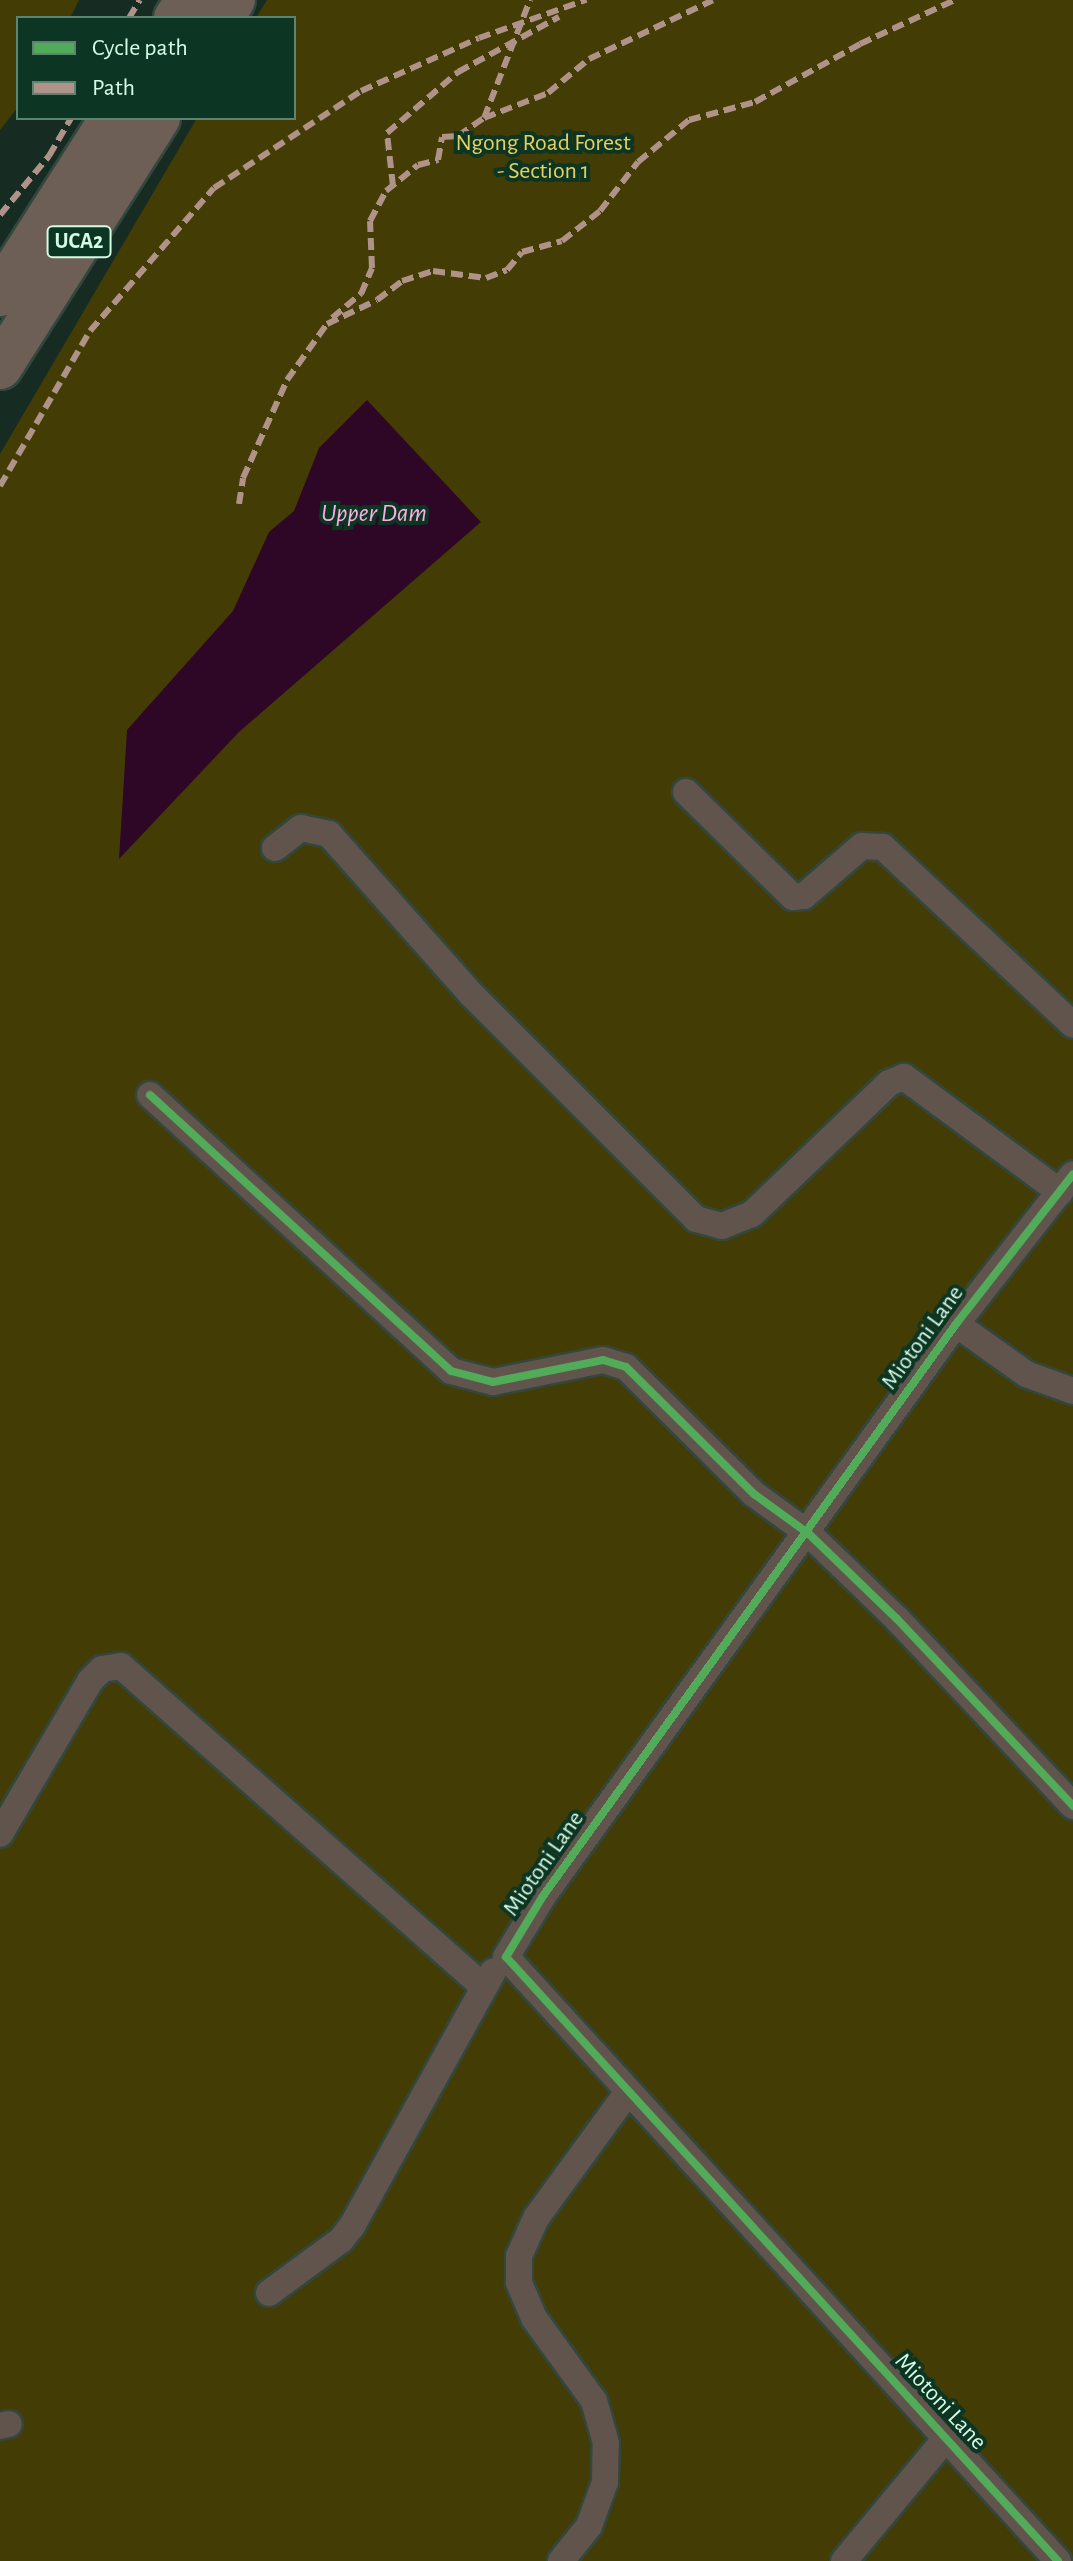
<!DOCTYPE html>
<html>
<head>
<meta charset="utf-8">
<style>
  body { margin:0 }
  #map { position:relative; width:1073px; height:2561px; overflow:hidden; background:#162c22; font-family:"Alegreya Sans",sans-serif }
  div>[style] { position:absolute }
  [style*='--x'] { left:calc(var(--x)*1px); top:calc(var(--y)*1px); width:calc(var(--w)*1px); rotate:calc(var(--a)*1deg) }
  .green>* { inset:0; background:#433d05 }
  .water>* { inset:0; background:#2f0726 }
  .roads { filter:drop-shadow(2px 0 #33473d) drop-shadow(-2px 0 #33473d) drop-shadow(0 2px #33473d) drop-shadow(0 -2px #33473d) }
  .street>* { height:26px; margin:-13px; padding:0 13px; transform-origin:13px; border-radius:13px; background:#60544d }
  .highway>* { height:44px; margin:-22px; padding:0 22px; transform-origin:22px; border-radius:22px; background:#6d5f55 }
  .quiet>* { height:6px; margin-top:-3px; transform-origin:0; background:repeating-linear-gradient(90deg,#af9288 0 12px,transparent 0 18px) }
  .cycleway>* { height:8px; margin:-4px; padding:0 4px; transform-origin:4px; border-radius:4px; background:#51ab58 }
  span { translate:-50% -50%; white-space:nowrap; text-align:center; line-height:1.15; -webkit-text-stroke:8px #0d3523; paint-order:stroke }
  .shield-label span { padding:2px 6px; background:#0d3523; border:2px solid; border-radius:6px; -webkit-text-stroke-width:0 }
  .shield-label { font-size:22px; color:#d6fbe5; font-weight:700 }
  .park-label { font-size:24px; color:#e5d15d }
  .street-label { font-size:24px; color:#d6fbe5 }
  .water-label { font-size:26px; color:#fbaee2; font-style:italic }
  .legend { position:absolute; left:16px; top:16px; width:280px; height:104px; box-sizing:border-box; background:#0d3523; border:2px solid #5d8471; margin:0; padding:10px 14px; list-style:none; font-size:24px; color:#d6fbe5 }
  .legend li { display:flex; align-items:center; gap:16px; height:40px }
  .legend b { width:40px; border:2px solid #5d8471 }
</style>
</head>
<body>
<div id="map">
  <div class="green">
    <i style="clip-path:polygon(0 0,79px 0,70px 18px,18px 18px,18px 107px,0 130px)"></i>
    <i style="clip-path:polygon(267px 0,1073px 0,1073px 2561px,0 2561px,0 454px,197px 118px,294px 118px,294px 18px,256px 18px)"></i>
  </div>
  <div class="water">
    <i style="clip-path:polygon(367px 400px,481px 522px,239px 732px,119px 859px,127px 730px,233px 611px,269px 532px,294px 511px,319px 448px)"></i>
  </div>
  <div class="roads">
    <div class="street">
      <i style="--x:686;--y:792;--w:150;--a:44.5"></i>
      <i style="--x:793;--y:897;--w:11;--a:-5"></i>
      <i style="--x:804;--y:896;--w:77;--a:-40.8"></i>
      <i style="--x:862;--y:846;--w:21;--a:3"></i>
      <i style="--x:883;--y:847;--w:260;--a:43.1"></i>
      <i style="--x:275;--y:848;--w:33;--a:-38"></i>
      <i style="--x:301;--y:828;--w:29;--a:12"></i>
      <i style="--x:329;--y:834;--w:214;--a:48.4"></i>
      <i style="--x:471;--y:994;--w:318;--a:45"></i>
      <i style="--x:696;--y:1219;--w:27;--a:15"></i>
      <i style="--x:722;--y:1226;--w:32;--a:-22"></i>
      <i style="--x:752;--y:1214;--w:190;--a:-43.7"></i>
      <i style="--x:889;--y:1083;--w:16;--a:-22"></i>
      <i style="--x:904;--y:1077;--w:194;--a:36.4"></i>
      <i style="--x:150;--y:1095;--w:408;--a:42.5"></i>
      <i style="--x:451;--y:1371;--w:43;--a:14.7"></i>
      <i style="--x:493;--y:1382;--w:112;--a:-11.3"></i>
      <i style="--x:603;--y:1360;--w:24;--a:17"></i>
      <i style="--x:626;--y:1367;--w:180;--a:44.8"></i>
      <i style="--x:754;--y:1494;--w:68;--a:36"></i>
      <i style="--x:809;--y:1534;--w:122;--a:44"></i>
      <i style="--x:897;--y:1619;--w:257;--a:46.7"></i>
      <i style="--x:956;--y:1324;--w:86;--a:35.5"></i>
      <i style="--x:1026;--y:1374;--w:50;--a:19.9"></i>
      <i style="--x:0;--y:1834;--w:178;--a:-59.5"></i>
      <i style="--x:90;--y:1681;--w:17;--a:-45"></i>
      <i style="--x:102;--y:1669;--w:19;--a:-9"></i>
      <i style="--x:121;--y:1666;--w:482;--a:41.5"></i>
      <i style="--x:269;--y:2293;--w:89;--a:-36.4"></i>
      <i style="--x:341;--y:2240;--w:18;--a:-52"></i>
      <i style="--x:352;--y:2226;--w:291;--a:-61"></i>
      <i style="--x:0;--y:2426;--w:9;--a:-13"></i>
      <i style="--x:561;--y:2561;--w:45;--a:-51.3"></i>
      <i style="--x:589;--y:2526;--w:47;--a:-70"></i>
      <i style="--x:605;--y:2482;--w:39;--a:-89"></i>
      <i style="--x:606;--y:2443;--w:44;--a:-105.9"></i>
      <i style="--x:594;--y:2401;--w:102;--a:-125.9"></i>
      <i style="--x:534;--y:2318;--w:39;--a:-113"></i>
      <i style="--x:519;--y:2282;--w:26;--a:-90"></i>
      <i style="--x:519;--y:2256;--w:42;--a:-65.9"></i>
      <i style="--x:536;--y:2218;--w:155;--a:-53.9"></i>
      <i style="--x:844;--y:2561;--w:160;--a:-50.3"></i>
      <i style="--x:1058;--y:2561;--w:818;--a:-132.42"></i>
      <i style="--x:506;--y:1957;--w:71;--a:-58.8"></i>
      <i style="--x:543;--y:1896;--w:706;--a:-54.17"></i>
      <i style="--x:956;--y:1324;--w:190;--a:-52"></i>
    </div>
    <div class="highway">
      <i style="--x:176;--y:18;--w:22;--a:-56"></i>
      <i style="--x:222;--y:18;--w:21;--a:-59"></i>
      <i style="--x:0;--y:294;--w:209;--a:-57.5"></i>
      <i style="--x:0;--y:367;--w:295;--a:-57.6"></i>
    </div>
  </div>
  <div class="quiet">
    <i style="--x:129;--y:18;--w:21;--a:-59"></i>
    <i style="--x:484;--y:118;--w:69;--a:-21.3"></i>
    <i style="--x:548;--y:93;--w:53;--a:-39.7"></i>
    <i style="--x:589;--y:59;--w:137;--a:-25.4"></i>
    <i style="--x:393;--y:186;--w:53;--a:-96.5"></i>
    <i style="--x:387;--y:133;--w:94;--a:-40.7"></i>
    <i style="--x:458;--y:72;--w:115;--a:-28.6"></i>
    <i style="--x:0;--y:215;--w:77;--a:-50.3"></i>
    <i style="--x:49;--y:156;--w:44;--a:-59.9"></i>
    <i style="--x:332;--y:318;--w:38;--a:-40"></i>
    <i style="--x:361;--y:294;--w:28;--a:-67"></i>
    <i style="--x:372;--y:268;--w:47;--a:-92.4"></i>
    <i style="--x:370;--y:221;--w:34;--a:-62"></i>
    <i style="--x:386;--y:191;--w:41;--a:-39.1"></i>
    <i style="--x:418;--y:165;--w:21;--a:-14"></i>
    <i style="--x:438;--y:160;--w:23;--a:-80"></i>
    <i style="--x:442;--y:137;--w:16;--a:-4"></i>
    <i style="--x:458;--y:136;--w:32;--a:-35"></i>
    <i style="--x:484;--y:118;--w:127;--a:-68.7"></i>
    <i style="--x:0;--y:486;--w:179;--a:-59.9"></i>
    <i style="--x:90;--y:331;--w:189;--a:-49.1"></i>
    <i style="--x:214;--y:188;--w:176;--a:-33.4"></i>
    <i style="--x:361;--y:91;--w:129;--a:-24.2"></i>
    <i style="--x:479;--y:38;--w:114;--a:-19.6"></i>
    <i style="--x:239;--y:504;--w:26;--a:-81"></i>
    <i style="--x:243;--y:478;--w:107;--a:-65.8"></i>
    <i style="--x:287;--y:380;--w:69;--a:-54.5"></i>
    <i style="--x:327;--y:324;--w:55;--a:-25.6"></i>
    <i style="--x:377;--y:300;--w:31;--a:-37"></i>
    <i style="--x:402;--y:281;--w:33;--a:-18"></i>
    <i style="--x:433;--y:271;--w:53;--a:7.5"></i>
    <i style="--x:486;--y:278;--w:22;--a:-21"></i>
    <i style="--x:507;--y:270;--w:23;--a:-50"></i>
    <i style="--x:522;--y:252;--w:41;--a:-15.4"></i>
    <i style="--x:562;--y:241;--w:48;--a:-38.3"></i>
    <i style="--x:600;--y:211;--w:62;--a:-52.2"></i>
    <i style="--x:638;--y:162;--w:66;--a:-39.5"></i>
    <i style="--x:689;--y:120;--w:68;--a:-15.3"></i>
    <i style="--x:755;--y:102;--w:120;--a:-28.9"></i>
    <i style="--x:860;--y:44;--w:105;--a:-24.9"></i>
  </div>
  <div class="cycleway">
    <i style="--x:150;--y:1095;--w:408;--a:42.5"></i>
    <i style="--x:451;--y:1371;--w:43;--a:14.7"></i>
    <i style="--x:493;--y:1382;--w:112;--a:-11.3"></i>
    <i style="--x:603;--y:1360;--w:24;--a:17"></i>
    <i style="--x:626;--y:1367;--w:180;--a:44.8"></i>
    <i style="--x:754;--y:1494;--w:68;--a:36"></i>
    <i style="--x:809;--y:1534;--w:122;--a:44"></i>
    <i style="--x:897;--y:1619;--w:257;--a:46.7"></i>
    <i style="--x:1058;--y:2561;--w:818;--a:-132.42"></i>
    <i style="--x:506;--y:1957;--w:71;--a:-58.8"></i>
    <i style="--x:543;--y:1896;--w:706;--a:-54.17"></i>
    <i style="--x:956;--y:1324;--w:190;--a:-52"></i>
  </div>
  <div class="shield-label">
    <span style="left:79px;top:242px">UCA2</span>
  </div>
  <div class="park-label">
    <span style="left:543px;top:158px">Ngong Road Forest<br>- Section 1</span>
  </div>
  <div class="street-label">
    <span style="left:923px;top:1338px;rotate:-54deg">Miotoni Lane</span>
    <span style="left:544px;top:1864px;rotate:-55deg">Miotoni Lane</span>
    <span style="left:940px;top:2402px;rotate:47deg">Miotoni Lane</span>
  </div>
  <div class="water-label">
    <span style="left:374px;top:514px">Upper Dam</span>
  </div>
  <ul class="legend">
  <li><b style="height:10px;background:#51ab58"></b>Cycle path</li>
  <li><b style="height:10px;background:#af9288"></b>Path</li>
  </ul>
</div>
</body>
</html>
